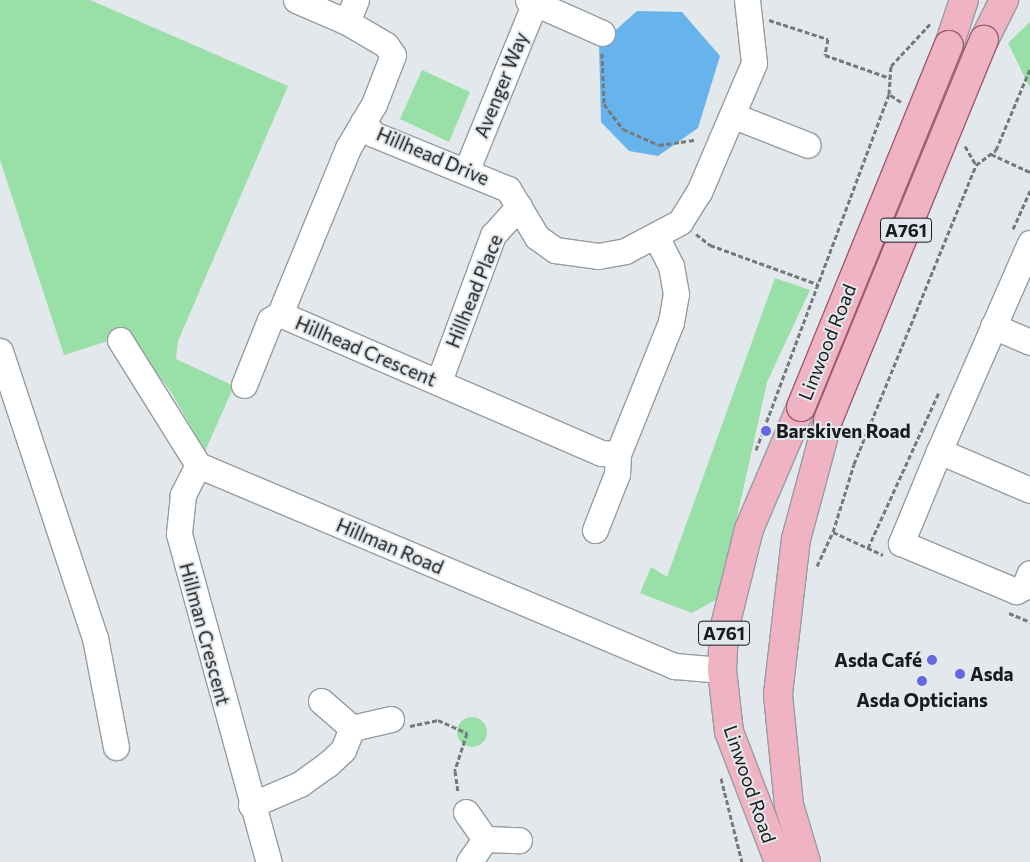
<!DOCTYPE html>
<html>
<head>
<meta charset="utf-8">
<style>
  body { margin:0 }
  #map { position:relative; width:1030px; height:862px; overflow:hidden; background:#e3e8ec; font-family:Commissioner,sans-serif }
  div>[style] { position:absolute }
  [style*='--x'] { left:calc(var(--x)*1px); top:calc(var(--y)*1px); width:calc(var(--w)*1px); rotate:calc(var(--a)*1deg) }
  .green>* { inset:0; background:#98dfa8 }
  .round { border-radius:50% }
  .water>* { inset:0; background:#66b4eb }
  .path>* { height:3px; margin-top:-1.5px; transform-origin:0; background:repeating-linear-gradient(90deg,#75797b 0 5px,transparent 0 7.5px) }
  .roads { filter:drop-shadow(1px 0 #979ca0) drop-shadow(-1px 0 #979ca0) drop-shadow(0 1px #979ca0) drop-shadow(0 -1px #979ca0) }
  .minor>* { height:25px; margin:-12.5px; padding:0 12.5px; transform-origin:12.5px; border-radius:12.5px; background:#fff }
  .major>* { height:28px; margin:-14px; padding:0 14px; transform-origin:14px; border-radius:14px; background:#efb3c4 }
  .bridges { filter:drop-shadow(1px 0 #9d5c6f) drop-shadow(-1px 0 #9d5c6f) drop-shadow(0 1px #9d5c6f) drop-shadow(0 -1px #9d5c6f) }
  .major-bridge>* { height:28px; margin:-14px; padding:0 14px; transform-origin:14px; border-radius:14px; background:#efb3c4 }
  .dots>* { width:14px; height:14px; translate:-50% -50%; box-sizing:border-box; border:2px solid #e3e8ec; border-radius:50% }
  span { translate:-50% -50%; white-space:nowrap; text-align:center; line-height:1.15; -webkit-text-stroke:4px #e3e8ec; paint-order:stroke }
  .shield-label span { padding:1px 4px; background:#e3e8ec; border:1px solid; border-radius:4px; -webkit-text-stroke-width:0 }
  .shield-label { font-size:18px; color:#181a1b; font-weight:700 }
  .street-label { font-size:19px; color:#181a1b }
  .poi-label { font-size:19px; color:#181a1b; font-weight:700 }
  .left { translate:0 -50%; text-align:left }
  .right { translate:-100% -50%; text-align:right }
</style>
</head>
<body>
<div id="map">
  <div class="green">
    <i style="clip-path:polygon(0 0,90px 0,288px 86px,178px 341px,176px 359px,234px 386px,205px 451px,171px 392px,127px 335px,64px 355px,0 160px)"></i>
    <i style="clip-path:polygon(1030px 22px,1030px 88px,1008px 43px)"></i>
    <i style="clip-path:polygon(422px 70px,470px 92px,449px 142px,400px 119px)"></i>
    <i style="clip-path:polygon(775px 278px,810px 290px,767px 382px,719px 598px,692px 613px,640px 593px,651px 567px,667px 577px)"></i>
    <i class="round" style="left:457px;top:717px;width:30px;height:30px"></i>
  </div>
  <div class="water">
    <i style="clip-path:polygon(637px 11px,682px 12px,720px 56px,698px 128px,658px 156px,629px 151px,601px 122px,599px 45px)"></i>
  </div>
  <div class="path">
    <i style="--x:769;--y:20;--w:62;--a:17.9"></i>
    <i style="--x:828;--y:39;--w:16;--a:101"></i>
    <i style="--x:825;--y:55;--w:69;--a:19.5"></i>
    <i style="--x:602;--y:53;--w:51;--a:87.8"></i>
    <i style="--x:604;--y:104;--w:31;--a:53"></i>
    <i style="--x:623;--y:129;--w:39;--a:24"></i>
    <i style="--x:659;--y:145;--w:37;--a:-8"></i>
    <i style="--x:901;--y:102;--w:14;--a:-146"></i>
    <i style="--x:889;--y:94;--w:28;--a:-86"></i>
    <i style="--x:891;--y:66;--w:59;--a:-47.1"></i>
    <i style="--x:965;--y:146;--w:22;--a:60"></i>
    <i style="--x:991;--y:154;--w:43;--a:24.8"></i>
    <i style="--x:1013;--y:229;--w:42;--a:-65.9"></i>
    <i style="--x:696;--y:234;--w:18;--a:38"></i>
    <i style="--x:710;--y:245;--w:114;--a:20"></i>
    <i style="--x:756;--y:450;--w:380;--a:-69.5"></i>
    <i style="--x:833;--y:532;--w:55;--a:24.7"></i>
    <i style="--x:868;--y:548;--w:171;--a:-65.5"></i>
    <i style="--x:817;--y:566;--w:38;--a:-65"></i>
    <i style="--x:833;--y:532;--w:71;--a:-72.8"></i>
    <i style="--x:854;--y:464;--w:323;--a:-67.8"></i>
    <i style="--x:976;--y:165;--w:25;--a:-37"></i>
    <i style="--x:996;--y:150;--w:88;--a:-67.2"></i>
    <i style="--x:1009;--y:613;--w:23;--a:23"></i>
    <i style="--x:410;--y:726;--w:29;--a:-12"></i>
    <i style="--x:438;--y:720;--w:32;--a:24"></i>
    <i style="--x:467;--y:733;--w:40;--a:108"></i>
    <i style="--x:455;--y:771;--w:22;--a:82"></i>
    <i style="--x:721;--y:778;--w:87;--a:76"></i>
  </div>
  <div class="roads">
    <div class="minor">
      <i style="--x:296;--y:0;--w:56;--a:23.3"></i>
      <i style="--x:347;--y:22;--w:45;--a:30.5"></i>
      <i style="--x:386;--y:45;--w:12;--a:55"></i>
      <i style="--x:393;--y:55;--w:53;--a:111.2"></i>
      <i style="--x:374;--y:104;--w:51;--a:120.6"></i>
      <i style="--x:348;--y:148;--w:179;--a:112.3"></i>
      <i style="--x:280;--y:314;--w:350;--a:23.4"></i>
      <i style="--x:601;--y:453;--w:17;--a:3"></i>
      <i style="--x:528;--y:0;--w:81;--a:24"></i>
      <i style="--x:347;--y:22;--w:24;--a:-68"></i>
      <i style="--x:734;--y:116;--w:79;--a:21.4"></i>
      <i style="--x:363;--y:122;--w:16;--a:50"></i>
      <i style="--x:373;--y:134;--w:146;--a:22.2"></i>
      <i style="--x:508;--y:189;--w:56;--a:58.9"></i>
      <i style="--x:537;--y:237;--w:22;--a:36"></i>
      <i style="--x:555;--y:250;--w:43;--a:7.9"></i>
      <i style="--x:598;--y:256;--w:27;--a:-10"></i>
      <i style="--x:625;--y:251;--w:62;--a:-27.8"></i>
      <i style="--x:680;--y:222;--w:36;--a:-58"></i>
      <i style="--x:699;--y:192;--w:140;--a:-66.9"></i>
      <i style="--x:754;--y:63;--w:63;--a:-96.3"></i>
      <i style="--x:467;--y:169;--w:183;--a:-67.8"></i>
      <i style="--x:1030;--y:243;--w:227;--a:113.6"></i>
      <i style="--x:939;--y:451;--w:99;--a:23.2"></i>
      <i style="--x:993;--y:326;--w:40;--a:23.4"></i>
      <i style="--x:120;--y:340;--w:147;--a:58"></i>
      <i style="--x:198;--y:465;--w:517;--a:22.89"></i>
      <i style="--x:674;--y:666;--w:48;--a:4.8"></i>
      <i style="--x:0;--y:351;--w:302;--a:71.7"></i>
      <i style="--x:95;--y:638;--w:111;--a:79.1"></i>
      <i style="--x:439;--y:381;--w:156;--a:-69.7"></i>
      <i style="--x:493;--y:235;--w:39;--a:-48"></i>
      <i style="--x:244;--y:385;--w:70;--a:-68.2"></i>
      <i style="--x:270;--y:320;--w:12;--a:-31"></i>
      <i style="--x:939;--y:451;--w:100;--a:112.4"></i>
      <i style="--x:901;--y:543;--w:125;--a:22.7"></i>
      <i style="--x:1016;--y:591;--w:9;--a:-27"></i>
      <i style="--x:1024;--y:587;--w:15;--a:-67"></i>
      <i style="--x:198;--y:465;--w:34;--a:117"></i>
      <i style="--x:183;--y:495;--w:39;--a:96"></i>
      <i style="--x:179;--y:534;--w:340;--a:74.7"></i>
      <i style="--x:595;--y:530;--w:60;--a:-68.6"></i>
      <i style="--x:617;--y:474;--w:20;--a:-87"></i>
      <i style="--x:618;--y:454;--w:142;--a:-68.1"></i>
      <i style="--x:671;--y:322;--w:28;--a:-80"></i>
      <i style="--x:676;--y:294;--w:28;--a:-100"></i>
      <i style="--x:671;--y:266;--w:31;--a:-117"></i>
      <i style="--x:321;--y:701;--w:41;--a:41.1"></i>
      <i style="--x:352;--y:728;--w:40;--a:-13"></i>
      <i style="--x:251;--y:805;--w:53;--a:-23.2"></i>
      <i style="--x:300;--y:784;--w:34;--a:-36"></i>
      <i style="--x:328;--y:764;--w:21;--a:-43"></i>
      <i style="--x:343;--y:750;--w:24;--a:-68"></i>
      <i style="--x:466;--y:812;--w:33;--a:55"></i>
      <i style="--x:485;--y:839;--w:34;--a:2"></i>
      <i style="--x:469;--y:862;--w:28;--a:-55"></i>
    </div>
    <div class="major">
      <i style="--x:984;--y:40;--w:45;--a:-63.4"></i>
      <i style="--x:949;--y:45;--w:47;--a:-71.6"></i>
      <i style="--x:779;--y:862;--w:139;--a:-111"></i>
      <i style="--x:729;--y:732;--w:62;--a:-96.4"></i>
      <i style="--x:722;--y:670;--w:40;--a:-87.1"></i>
      <i style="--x:724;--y:630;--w:104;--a:-76.1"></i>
      <i style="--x:749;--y:529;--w:133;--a:-66.9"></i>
      <i style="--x:806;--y:862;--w:59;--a:-106.6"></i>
      <i style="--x:789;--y:805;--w:112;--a:-95.7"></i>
      <i style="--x:778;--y:694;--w:156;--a:-83.4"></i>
      <i style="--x:796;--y:539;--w:123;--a:-74.9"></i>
    </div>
  </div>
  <div class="bridges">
    <div class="major-bridge">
      <i style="--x:801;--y:407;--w:391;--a:-67.8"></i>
      <i style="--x:828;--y:420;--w:411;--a:-67.7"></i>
    </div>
  </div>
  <div class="dots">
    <i style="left:766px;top:431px;background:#6367e0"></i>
    <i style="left:932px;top:660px;background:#6367e0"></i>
    <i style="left:960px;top:674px;background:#6367e0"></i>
    <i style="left:922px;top:681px;background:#6367e0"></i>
  </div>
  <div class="shield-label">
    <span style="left:906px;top:230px">A761</span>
    <span style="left:724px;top:633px">A761</span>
  </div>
  <div class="street-label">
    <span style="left:501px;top:85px;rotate:-68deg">Avenger Way</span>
    <span style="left:433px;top:156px;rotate:23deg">Hillhead Drive</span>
    <span style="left:474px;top:291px;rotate:-68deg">Hillhead Place</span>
    <span style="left:827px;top:342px;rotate:-68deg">Linwood Road</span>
    <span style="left:366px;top:351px;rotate:23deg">Hillhead Crescent</span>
    <span style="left:390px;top:546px;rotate:23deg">Hillman Road</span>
    <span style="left:205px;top:634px;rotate:75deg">Hillman Crescent</span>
    <span style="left:750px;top:784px;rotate:71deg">Linwood Road</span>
  </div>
  <div class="poi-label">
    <span class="left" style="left:776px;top:431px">Barskiven Road</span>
    <span class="right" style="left:922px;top:660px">Asda Café</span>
    <span class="left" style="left:970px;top:674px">Asda</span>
    <span style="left:922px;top:700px">Asda Opticians</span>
  </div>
</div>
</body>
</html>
